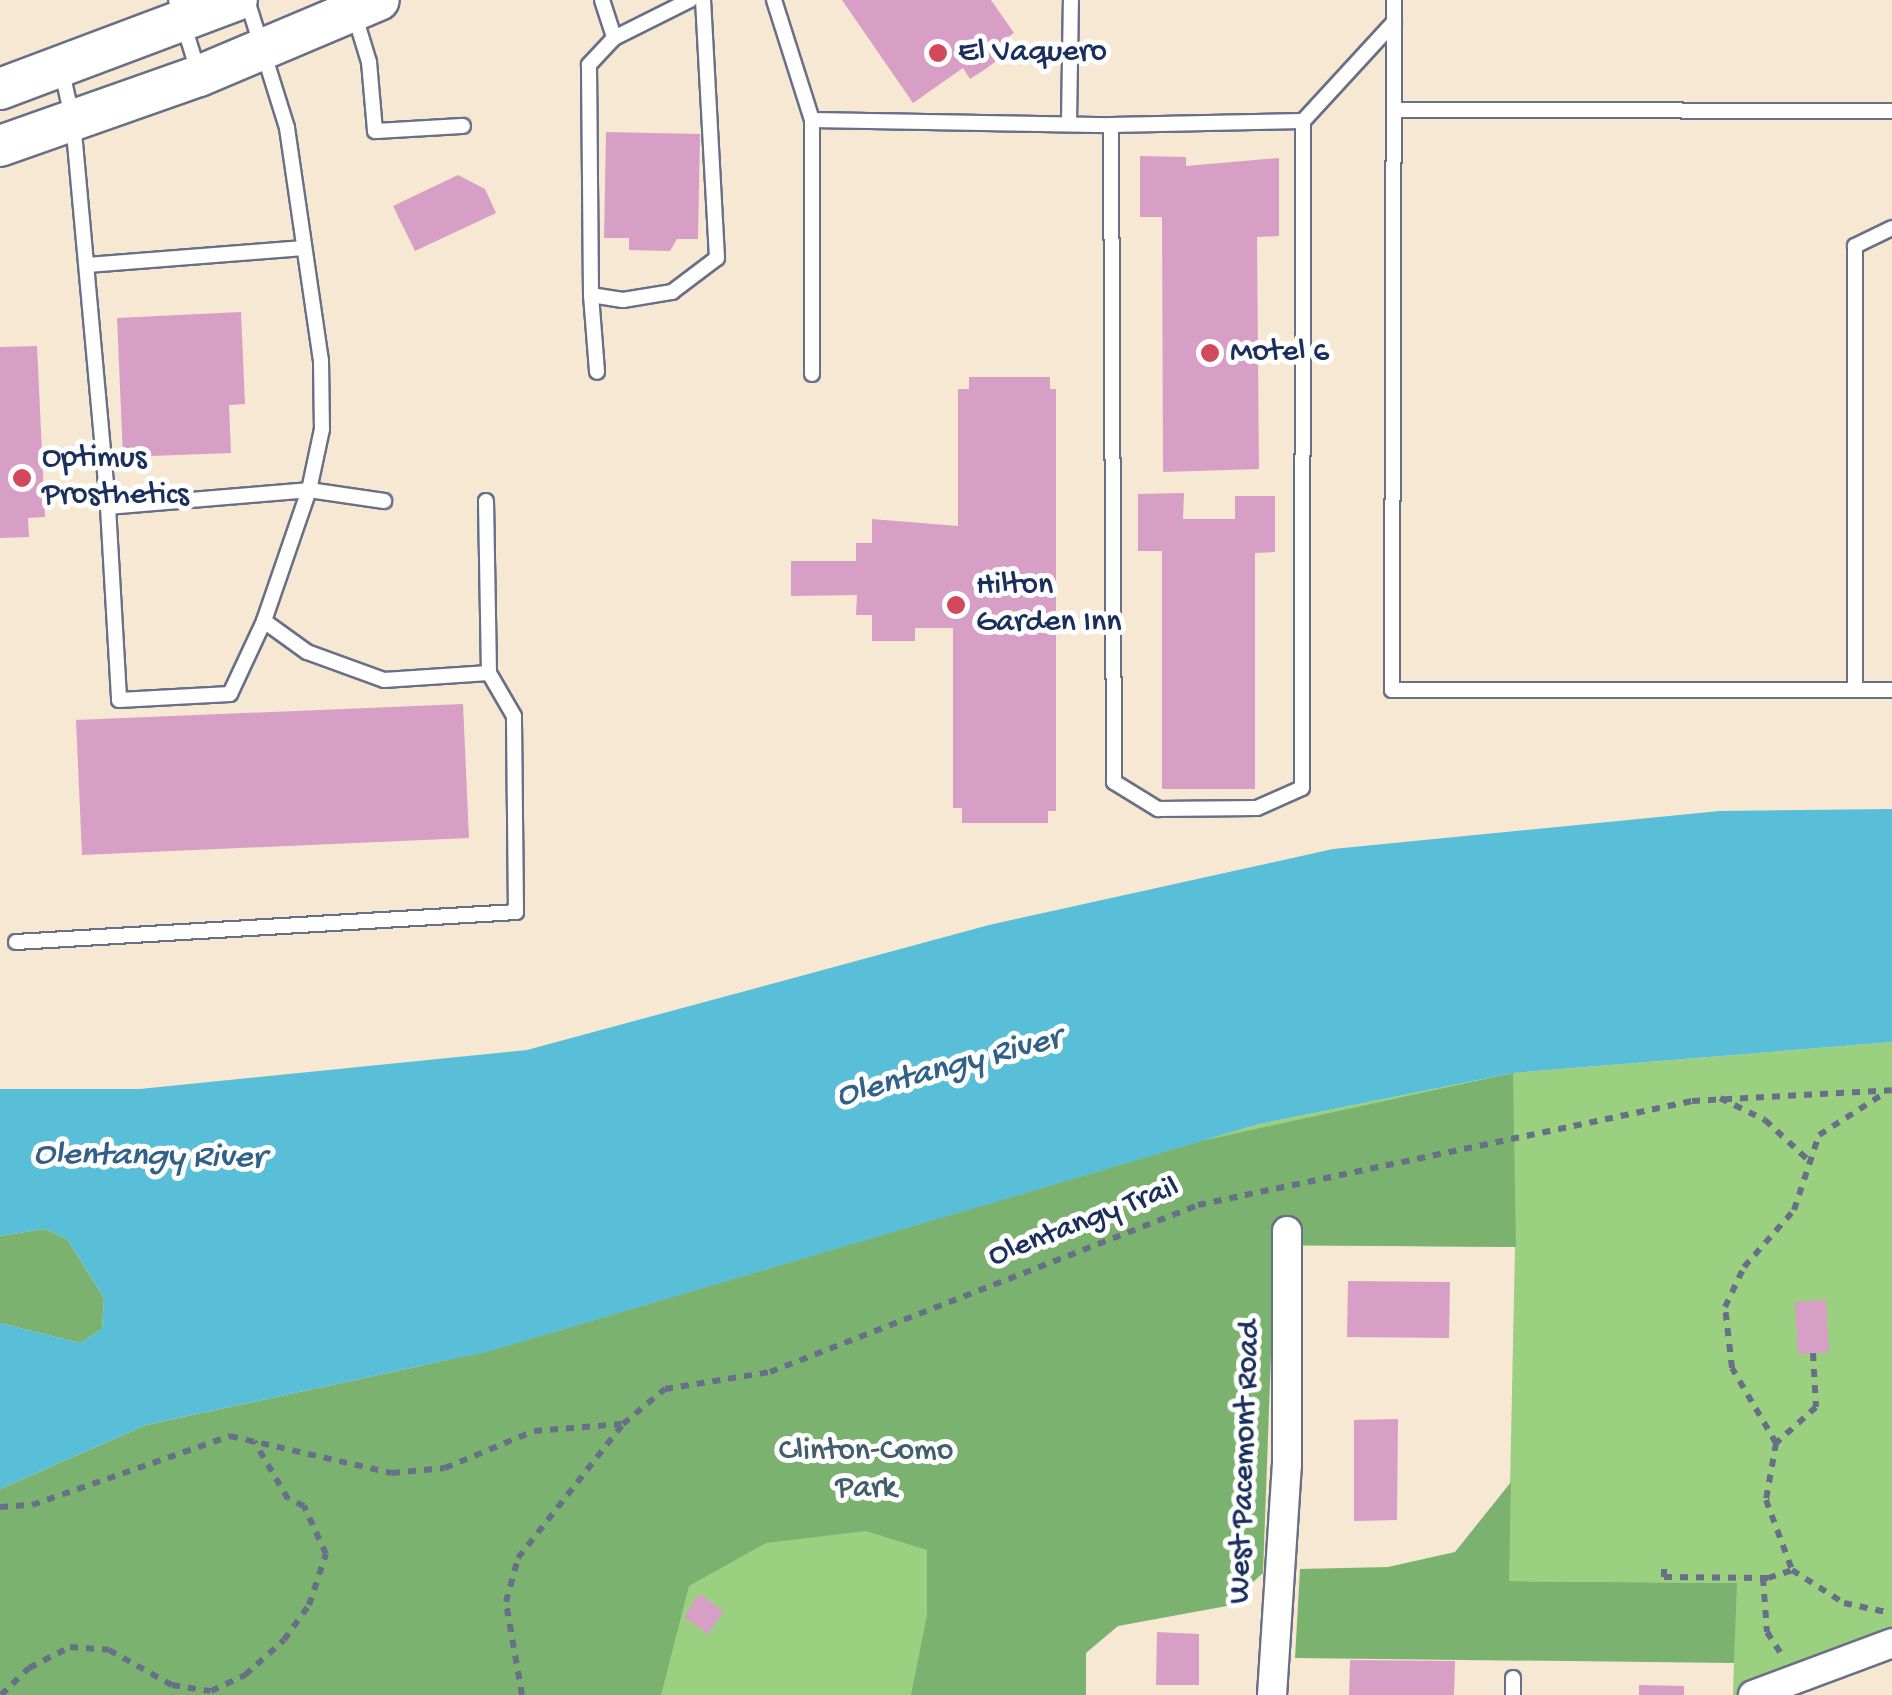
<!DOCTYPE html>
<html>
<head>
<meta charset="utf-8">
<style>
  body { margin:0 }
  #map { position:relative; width:1892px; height:1695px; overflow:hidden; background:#f7e8d3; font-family:"Gochi Hand",sans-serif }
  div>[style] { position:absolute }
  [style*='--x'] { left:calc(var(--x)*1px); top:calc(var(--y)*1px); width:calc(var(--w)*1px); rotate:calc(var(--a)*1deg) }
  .green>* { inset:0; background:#9bd081 }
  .forest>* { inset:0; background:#7cb26f }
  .water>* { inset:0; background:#59bed7 }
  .building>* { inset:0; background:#d89fc6 }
  .path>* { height:6px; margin-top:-3px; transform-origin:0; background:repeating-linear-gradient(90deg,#687087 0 8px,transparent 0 16px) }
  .roads { filter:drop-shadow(2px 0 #687087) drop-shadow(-2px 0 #687087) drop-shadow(0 2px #687087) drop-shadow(0 -2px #687087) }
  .lane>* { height:14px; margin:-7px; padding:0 7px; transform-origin:7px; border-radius:7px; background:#fff }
  .street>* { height:28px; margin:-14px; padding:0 14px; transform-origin:14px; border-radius:14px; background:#fff }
  .secondary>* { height:40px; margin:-20px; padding:0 20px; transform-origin:20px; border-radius:20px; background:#fff }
  .dots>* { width:28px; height:28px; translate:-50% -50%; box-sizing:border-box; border:5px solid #fff; border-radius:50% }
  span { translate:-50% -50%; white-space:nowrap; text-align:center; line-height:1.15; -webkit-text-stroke:10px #fff; paint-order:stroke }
  .poi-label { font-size:32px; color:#1b2f5e }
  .left { translate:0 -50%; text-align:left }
  .street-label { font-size:32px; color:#1b2f5e }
  .park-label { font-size:32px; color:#415f68 }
  .water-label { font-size:35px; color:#316188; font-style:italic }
</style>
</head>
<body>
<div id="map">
  <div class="green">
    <i style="clip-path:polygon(1892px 1042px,1892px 1653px,1774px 1695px,1733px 1695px,1736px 1583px,1508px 1581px,1515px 1247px,1229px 1245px,1043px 1607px,1042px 1695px,0 1695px,0 1489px,1259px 1124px,1513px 1073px)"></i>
  </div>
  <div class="forest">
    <i style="clip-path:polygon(1513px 1073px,1516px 1247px,1275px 1245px,1263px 1573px,1227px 1606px,1118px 1626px,1086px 1653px,1086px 1695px,911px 1695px,927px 1615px,927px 1550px,866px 1531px,766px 1543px,689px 1586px,661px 1695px,0 1695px,0 1489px,146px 1425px,490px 1351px,1201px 1141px)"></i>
    <i style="clip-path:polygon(45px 1229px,67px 1239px,104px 1298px,102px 1329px,80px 1343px,0 1323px,0 1236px)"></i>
    <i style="clip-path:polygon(1511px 1482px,1509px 1581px,1737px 1583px,1734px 1663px,1295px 1658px,1300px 1569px,1388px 1567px,1455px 1552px)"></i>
  </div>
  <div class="water">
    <i style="clip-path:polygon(1892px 809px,1892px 1042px,1513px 1073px,1259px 1124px,490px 1351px,146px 1425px,0 1489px,0 1323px,80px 1343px,102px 1329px,104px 1298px,67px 1239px,45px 1229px,0 1236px,0 1089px,140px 1089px,527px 1050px,989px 925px,1333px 849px,1720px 811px)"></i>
  </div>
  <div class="building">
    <i style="clip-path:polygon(842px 0,991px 0,1014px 33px,993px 47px,1000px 58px,987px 68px,970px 79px,963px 68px,913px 103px)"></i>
    <i style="clip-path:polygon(606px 132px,700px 134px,698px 239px,677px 239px,670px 251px,629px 250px,629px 238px,604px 238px)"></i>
    <i style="clip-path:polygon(1140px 156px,1186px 157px,1186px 166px,1279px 158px,1279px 236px,1257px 237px,1259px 469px,1163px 472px,1162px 217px,1140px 217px)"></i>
    <i style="clip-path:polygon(458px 175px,485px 189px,496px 213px,415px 251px,393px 206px)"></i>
    <i style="clip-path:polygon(241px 312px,245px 404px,229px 405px,231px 453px,123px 457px,117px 318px)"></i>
    <i style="clip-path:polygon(37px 346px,45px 517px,28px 518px,29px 537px,0 538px,0 347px)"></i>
    <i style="clip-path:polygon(969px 377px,1050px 377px,1050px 389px,1056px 389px,1056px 811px,1048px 811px,1048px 823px,962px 823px,962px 808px,953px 808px,953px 628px,915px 628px,915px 641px,872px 641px,872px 615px,856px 615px,857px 595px,791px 596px,791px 561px,856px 561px,856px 543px,872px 543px,872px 519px,958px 526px,958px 389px,969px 389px)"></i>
    <i style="clip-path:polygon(1184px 493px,1183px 519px,1235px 519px,1235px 496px,1275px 496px,1275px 552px,1255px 553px,1255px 789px,1162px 789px,1162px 551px,1138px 551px,1138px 494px)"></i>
    <i style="clip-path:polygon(463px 704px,469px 838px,82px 855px,76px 720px)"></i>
    <i style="clip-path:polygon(1348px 1281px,1450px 1282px,1449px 1338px,1347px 1337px)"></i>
    <i style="clip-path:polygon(1826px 1300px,1829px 1352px,1798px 1354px,1795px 1302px)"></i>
    <i style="clip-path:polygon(1398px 1419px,1397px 1520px,1354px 1521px,1354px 1420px)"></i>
    <i style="clip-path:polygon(699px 1594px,724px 1611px,708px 1634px,684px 1617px)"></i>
    <i style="clip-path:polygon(1157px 1632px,1199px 1634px,1199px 1685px,1156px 1685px)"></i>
    <i style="clip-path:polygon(1350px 1660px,1455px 1661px,1454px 1695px,1349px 1695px)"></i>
    <i style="clip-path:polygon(1639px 1685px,1684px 1686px,1684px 1695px,1639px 1695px)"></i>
  </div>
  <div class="path">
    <i style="--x:1720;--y:1098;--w:50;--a:26.1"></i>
    <i style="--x:1765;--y:1120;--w:57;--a:42.9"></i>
    <i style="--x:1813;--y:1353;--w:54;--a:86.8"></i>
    <i style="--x:1816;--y:1407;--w:54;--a:138"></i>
    <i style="--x:1776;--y:1443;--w:58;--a:100"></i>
    <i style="--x:1766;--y:1500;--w:75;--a:69.6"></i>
    <i style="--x:1792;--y:1570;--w:62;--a:32.4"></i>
    <i style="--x:1844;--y:1603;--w:43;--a:12.1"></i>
    <i style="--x:1776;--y:1443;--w:87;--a:-120.4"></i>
    <i style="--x:1732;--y:1368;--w:61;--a:-96.5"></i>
    <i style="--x:1725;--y:1307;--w:44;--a:-64.6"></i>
    <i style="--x:1744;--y:1267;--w:76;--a:-48.7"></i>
    <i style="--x:1794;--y:1210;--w:79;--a:-71.6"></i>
    <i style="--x:1819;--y:1135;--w:78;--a:-32.5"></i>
    <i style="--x:0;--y:1507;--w:32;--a:-4"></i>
    <i style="--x:32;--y:1505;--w:210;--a:-19.2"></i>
    <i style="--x:230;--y:1436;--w:166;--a:12.9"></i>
    <i style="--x:392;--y:1473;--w:53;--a:-5.4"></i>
    <i style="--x:445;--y:1468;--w:96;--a:-22.6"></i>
    <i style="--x:534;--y:1431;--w:88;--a:-4.5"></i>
    <i style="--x:1664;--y:1569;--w:8;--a:90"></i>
    <i style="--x:1664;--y:1577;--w:104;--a:0.6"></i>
    <i style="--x:1768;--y:1578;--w:25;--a:-18"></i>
    <i style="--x:1763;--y:1578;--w:54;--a:85.8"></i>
    <i style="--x:1767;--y:1632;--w:27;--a:57"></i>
    <i style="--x:1;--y:1695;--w:39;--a:-44"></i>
    <i style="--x:29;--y:1668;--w:46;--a:-27.1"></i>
    <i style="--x:70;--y:1647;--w:39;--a:4"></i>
    <i style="--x:109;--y:1650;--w:72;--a:29.1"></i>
    <i style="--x:172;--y:1685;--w:39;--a:9"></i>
    <i style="--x:211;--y:1691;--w:38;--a:-25"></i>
    <i style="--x:245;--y:1675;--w:52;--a:-41.9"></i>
    <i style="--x:284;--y:1640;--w:43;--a:-54.5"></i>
    <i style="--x:309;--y:1605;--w:54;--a:-71.6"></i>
    <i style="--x:326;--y:1554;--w:53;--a:-114.6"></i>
    <i style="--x:304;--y:1506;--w:17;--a:-156"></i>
    <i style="--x:288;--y:1499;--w:67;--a:-120.4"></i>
    <i style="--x:522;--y:1695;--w:94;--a:-99.8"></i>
    <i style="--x:506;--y:1602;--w:46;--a:-74.7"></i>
    <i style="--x:518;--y:1558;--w:170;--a:-51.9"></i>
    <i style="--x:623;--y:1424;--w:55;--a:-39.8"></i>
    <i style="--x:665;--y:1389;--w:106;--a:-9.2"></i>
    <i style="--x:770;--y:1372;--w:459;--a:-21.3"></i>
    <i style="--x:1198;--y:1205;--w:505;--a:-11.89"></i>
    <i style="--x:1692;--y:1101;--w:200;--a:-3.1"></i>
  </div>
  <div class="roads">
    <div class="lane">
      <i style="--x:176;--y:0;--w:74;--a:72.8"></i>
      <i style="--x:247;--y:0;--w:134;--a:72.6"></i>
      <i style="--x:287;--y:128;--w:234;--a:81.7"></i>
      <i style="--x:321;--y:360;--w:69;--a:89.2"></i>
      <i style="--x:322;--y:429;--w:62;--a:102"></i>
      <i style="--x:309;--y:490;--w:76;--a:8.3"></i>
      <i style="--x:602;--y:0;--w:40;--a:72"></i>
      <i style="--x:690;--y:0;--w:85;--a:153.4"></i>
      <i style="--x:614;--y:38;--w:37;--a:133"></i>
      <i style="--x:589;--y:65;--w:230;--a:89.5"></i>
      <i style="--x:591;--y:295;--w:32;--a:9"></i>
      <i style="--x:623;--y:300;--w:50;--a:-9.3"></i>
      <i style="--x:672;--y:292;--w:56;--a:-37.1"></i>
      <i style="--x:717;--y:258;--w:258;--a:-93.1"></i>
      <i style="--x:774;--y:0;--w:126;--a:72.4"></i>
      <i style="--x:812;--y:120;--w:299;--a:1"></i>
      <i style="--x:1394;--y:0;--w:690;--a:90.17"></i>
      <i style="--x:1392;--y:690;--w:500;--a:0"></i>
      <i style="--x:354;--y:13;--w:51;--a:73"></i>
      <i style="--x:369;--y:62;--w:69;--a:85"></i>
      <i style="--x:375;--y:131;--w:88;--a:-3.3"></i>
      <i style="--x:61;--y:68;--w:54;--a:77.2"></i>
      <i style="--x:73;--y:121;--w:388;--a:84.8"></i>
      <i style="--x:108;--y:507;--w:202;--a:-4.8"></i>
      <i style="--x:309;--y:490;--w:139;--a:109"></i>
      <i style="--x:264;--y:621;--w:53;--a:35.8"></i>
      <i style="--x:307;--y:652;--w:82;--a:20"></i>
      <i style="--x:384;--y:680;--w:105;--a:-3.8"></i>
      <i style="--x:1394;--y:110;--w:498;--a:0.1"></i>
      <i style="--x:1303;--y:121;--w:192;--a:178.8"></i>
      <i style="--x:1111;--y:125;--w:657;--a:89.74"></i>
      <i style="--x:1114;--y:782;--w:52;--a:31.5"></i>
      <i style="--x:1158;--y:809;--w:99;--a:-0.6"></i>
      <i style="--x:1257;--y:808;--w:49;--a:-24"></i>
      <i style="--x:1302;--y:788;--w:667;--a:-89.91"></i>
      <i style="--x:1303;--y:121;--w:134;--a:-47.4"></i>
      <i style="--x:1069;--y:123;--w:123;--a:-89.1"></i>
      <i style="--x:88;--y:265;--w:216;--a:-4.5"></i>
      <i style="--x:591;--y:295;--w:77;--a:85.5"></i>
      <i style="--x:812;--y:374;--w:254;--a:-90"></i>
      <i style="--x:108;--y:507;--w:193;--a:86.7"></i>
      <i style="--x:119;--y:700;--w:111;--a:-3.1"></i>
      <i style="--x:230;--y:694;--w:81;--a:-65"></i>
      <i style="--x:1855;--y:690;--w:444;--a:-90"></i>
      <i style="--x:1855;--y:246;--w:41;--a:-25.9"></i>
      <i style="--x:16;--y:942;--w:501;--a:-3.43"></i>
      <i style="--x:516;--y:912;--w:196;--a:-90.6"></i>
      <i style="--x:514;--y:716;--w:50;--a:-120.2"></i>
      <i style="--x:489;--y:673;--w:172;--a:-91"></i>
      <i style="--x:1513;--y:1695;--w:17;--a:-90"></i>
    </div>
    <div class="street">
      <i style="--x:1272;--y:1695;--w:230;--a:-86.3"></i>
      <i style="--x:1287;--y:1465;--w:234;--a:-90"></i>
      <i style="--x:1753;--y:1695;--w:148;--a:-20.5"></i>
    </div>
    <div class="secondary">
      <i style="--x:0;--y:89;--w:253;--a:-20.6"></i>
      <i style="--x:0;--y:146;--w:211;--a:-19.4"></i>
      <i style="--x:199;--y:76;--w:195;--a:-22.9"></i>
    </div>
  </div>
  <div class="dots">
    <i style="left:938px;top:53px;background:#d1495b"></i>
    <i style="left:1210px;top:353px;background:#d1495b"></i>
    <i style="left:22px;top:478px;background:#d1495b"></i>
    <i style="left:956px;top:605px;background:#d1495b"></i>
  </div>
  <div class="poi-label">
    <span class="left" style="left:958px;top:53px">El Vaquero</span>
    <span class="left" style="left:1230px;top:353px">Motel 6</span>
    <span class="left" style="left:42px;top:478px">Optimus<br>Prosthetics</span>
    <span class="left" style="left:976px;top:605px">Hilton<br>Garden Inn</span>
  </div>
  <div class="street-label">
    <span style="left:1084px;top:1223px;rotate:-21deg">Olentangy Trail</span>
    <span style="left:1246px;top:1462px;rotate:-88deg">West Pacemont Road</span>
  </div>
  <div class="park-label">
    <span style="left:866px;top:1471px">Clinton-Como<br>Park</span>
  </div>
  <div class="water-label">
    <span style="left:949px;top:1069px;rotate:-15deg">Olentangy River</span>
    <span style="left:149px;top:1158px;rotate:1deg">Olentangy River</span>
  </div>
</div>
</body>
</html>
